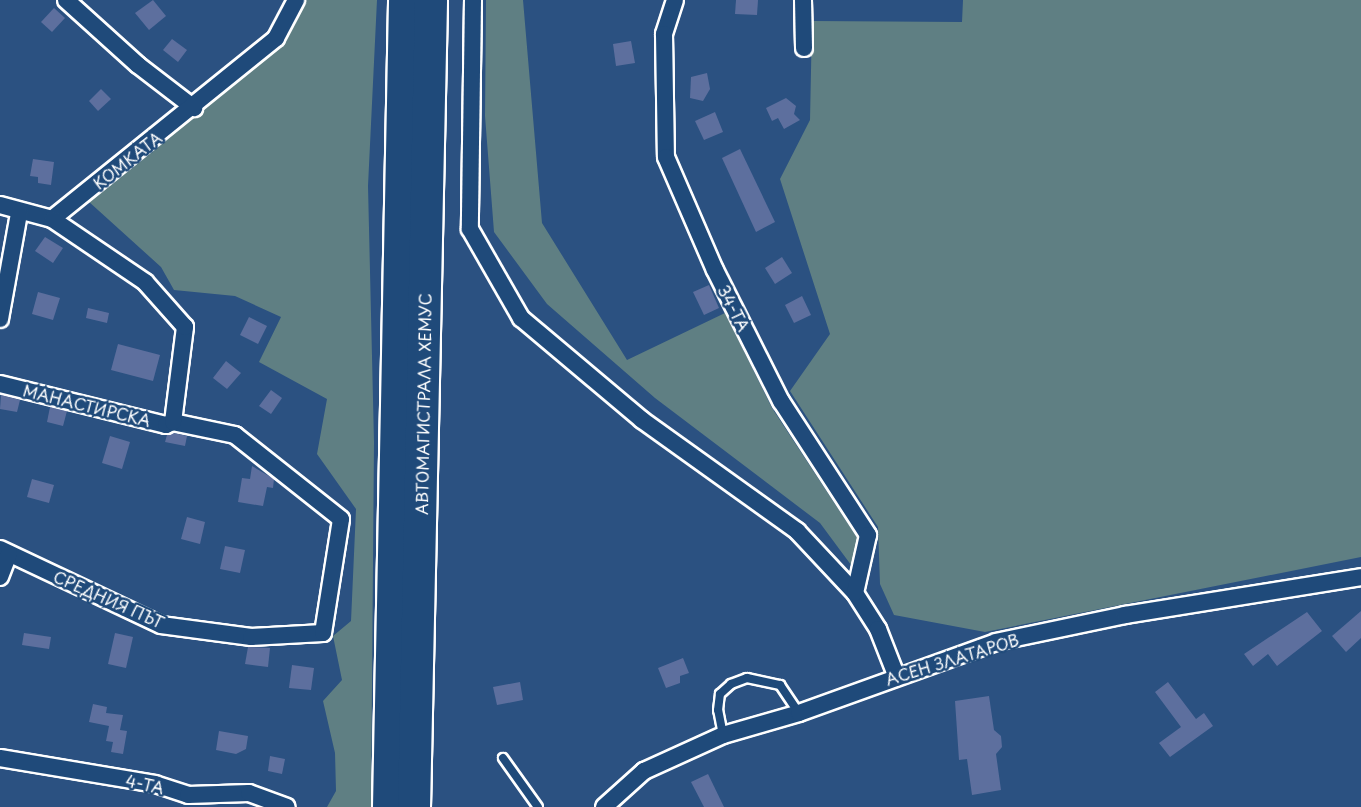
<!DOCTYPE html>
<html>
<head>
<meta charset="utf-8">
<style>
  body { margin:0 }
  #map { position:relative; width:1361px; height:807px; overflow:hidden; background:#2b5181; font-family:"Playpen Sans",sans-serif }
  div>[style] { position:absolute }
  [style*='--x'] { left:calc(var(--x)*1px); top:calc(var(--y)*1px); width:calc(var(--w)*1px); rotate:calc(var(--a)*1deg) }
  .green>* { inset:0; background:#5f7f83 }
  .building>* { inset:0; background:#5d6f9e }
  .roads { filter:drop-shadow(2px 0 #fff) drop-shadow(-2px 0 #fff) drop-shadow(0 2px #fff) drop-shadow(0 -2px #fff) }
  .lane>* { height:8px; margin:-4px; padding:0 4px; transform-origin:4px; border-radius:4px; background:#1f4a7a }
  .street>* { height:16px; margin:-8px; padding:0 8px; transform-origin:8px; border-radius:8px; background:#1f4a7a }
  .highway>* { height:32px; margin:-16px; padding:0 16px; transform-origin:16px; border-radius:16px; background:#1f4a7a }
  span { translate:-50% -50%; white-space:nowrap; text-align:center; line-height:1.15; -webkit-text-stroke:5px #1f4a7a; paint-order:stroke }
  .street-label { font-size:16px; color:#fff }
</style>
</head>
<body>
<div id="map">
  <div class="green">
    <i style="clip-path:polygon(293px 0,377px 0,368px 186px,374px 442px,371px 807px,327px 807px,336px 791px,335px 753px,323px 701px,342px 680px,333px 636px,351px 621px,356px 509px,317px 454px,327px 399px,259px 362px,281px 317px,235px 296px,174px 290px,161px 267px,88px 201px,206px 105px,281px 25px)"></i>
    <i style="clip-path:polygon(486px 0,523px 0,542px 223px,627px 360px,725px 313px,772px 408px,858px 539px,857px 573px,820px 523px,655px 398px,547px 304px,494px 232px,485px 116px)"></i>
    <i style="clip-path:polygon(963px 0,1361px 0,1361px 557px,985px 632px,894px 615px,880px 584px,878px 527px,790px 391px,830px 334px,780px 179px,810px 120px,812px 21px,962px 22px)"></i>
  </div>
  <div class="building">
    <i style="clip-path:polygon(153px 0,166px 16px,149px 30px,135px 13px)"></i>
    <i style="clip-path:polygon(736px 0,758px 0,757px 15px,735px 14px)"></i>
    <i style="clip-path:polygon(54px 8px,65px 18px,52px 32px,41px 22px)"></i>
    <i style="clip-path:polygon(172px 39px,187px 50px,178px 62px,163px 50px)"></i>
    <i style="clip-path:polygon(631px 41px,635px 63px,616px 66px,613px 44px)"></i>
    <i style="clip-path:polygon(707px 73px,710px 89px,703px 101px,690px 98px,691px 77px)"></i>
    <i style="clip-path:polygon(101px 89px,111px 99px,98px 111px,89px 101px)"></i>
    <i style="clip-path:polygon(786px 98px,796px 106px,794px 114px,800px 120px,784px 129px,778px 118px,772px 121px,766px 108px)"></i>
    <i style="clip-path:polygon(715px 112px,723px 132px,704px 140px,695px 121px)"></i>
    <i style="clip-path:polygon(740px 149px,775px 222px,756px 232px,722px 158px)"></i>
    <i style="clip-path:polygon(33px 159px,54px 162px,51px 185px,38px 183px,38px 177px,30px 176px)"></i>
    <i style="clip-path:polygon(45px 237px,63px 248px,53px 263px,35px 251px)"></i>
    <i style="clip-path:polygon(782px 257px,792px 273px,775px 284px,765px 268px)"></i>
    <i style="clip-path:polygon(709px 285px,719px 308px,704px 315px,693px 292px)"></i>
    <i style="clip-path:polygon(38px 292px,60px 298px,53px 320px,32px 314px)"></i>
    <i style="clip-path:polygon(802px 296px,811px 315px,794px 323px,785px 305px)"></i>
    <i style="clip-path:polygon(88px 308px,109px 313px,107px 323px,86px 318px)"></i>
    <i style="clip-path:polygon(249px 317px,267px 326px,258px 344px,240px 335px)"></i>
    <i style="clip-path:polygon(118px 344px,160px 355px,153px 381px,111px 370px)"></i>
    <i style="clip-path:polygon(226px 361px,241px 373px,227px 389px,213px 378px)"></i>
    <i style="clip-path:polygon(271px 390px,282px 398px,271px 414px,259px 406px)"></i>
    <i style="clip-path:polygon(1px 395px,20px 400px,17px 412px,0 409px)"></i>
    <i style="clip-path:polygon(50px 407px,67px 411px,63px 426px,47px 422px)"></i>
    <i style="clip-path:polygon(174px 433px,187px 436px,185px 446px,165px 442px,167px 435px)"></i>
    <i style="clip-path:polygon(110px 436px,130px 442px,122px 469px,102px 463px)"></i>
    <i style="clip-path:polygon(252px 466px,274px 479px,273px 488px,267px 487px,263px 506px,238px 502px,242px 478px,250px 479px)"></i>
    <i style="clip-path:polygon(32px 479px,54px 485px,49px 503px,27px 497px)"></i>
    <i style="clip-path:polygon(187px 517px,205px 522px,200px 544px,181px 539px)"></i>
    <i style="clip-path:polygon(225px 546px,245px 550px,240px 573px,220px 569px)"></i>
    <i style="clip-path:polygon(1361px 611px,1361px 638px,1346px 652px,1332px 636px)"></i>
    <i style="clip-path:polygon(1307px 612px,1322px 631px,1277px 666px,1268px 654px,1253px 666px,1244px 654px)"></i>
    <i style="clip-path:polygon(24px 633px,51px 637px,49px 649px,22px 645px)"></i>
    <i style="clip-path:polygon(115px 633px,133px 637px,126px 668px,108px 664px)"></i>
    <i style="clip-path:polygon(248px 647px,270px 648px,268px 667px,245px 664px)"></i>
    <i style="clip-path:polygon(683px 658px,689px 673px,680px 676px,680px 683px,666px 688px,658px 668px)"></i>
    <i style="clip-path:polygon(292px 665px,314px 668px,311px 690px,289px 688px)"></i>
    <i style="clip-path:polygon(520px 682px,523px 700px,497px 705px,493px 687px)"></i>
    <i style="clip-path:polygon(1168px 682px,1196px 719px,1204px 713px,1213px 726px,1170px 757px,1159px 743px,1181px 727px,1155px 692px)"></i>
    <i style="clip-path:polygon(989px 696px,994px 730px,1001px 736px,1002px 747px,996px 754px,1001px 790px,972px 795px,967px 759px,959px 760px,955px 701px)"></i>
    <i style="clip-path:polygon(93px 704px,107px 707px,106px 713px,123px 715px,120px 730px,127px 731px,123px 754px,111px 752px,113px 742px,106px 741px,109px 726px,89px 722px)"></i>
    <i style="clip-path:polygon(219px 731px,248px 736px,246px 749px,236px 754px,216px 750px)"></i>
    <i style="clip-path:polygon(270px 756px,285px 759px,282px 774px,268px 771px)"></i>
    <i style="clip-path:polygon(708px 774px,724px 807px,704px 807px,691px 782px)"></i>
  </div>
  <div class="roads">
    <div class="lane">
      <i style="--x:723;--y:735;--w:25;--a:-101"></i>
      <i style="--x:718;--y:710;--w:16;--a:-83"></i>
      <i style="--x:720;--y:694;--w:15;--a:-42"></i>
      <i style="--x:731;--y:684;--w:17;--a:-21"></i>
      <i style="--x:747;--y:678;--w:34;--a:12"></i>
      <i style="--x:780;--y:685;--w:34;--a:56"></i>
      <i style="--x:503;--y:758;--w:60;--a:54.5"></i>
    </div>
    <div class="street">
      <i style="--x:66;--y:0;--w:97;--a:42.1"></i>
      <i style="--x:138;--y:65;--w:71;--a:37.5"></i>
      <i style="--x:473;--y:0;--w:229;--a:90.8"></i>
      <i style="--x:470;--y:229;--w:103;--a:60.2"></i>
      <i style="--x:521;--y:318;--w:158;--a:40.1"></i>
      <i style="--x:642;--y:420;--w:191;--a:35.6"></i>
      <i style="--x:797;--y:531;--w:85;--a:46.9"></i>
      <i style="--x:855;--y:593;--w:43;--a:57.4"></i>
      <i style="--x:878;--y:629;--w:49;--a:68.6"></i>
      <i style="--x:675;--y:0;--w:36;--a:108"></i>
      <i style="--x:664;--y:34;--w:123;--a:89.1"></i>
      <i style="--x:666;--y:157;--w:123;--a:66.6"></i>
      <i style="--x:715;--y:270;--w:147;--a:63.3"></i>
      <i style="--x:781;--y:401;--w:160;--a:57"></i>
      <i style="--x:868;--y:535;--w:59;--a:102.6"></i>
      <i style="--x:803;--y:0;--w:48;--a:88.8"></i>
      <i style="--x:0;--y:205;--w:54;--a:15.1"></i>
      <i style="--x:52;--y:219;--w:288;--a:-38.9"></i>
      <i style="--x:276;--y:38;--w:43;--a:-62.2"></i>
      <i style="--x:0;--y:319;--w:108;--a:-79.8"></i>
      <i style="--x:0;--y:384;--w:171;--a:13.9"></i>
      <i style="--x:166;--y:425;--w:8;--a:-23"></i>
      <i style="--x:0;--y:549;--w:178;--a:25.3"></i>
      <i style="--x:161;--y:625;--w:91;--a:7.6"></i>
      <i style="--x:251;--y:637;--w:72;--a:-3.2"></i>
      <i style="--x:323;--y:633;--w:115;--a:-81"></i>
      <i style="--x:341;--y:519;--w:135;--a:-141.6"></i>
      <i style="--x:235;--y:435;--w:63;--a:-168.2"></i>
      <i style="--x:173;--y:422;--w:96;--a:-82.8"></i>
      <i style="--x:185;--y:327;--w:60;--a:-131.6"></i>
      <i style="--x:145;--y:282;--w:112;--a:-145.9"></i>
      <i style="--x:0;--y:577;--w:25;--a:-69"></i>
      <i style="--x:0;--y:758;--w:157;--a:9.5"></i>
      <i style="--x:155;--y:784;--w:35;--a:18"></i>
      <i style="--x:188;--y:795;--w:61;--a:-1.9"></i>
      <i style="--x:249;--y:793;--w:40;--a:20.2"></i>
      <i style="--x:604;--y:807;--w:54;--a:-42"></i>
      <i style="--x:644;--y:771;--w:87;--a:-24.5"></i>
      <i style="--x:723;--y:735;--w:79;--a:-16.1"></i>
      <i style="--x:799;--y:713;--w:209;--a:-19.8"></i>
      <i style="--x:996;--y:642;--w:132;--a:-11.8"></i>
      <i style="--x:1125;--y:615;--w:239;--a:-9.1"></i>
    </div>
    <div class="highway">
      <i style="--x:389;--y:807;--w:807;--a:-88.86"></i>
      <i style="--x:414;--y:807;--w:807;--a:-88.79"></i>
    </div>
  </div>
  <div class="street-label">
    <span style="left:127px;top:160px;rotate:-38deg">КОМКАТА</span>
    <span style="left:734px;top:308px;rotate:63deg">34-ТА</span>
    <span style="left:423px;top:404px;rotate:-89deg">АВТОМАГИСТРАЛА ХЕМУС</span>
    <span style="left:87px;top:405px;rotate:14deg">МАНАСТИРСКА</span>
    <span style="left:109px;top:599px;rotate:24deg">СРЕДНИЯ ПЪТ</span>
    <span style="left:952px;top:659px;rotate:-17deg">АСЕН ЗЛАТАРОВ</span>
    <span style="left:145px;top:784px;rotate:12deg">4-ТА</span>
  </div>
</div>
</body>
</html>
